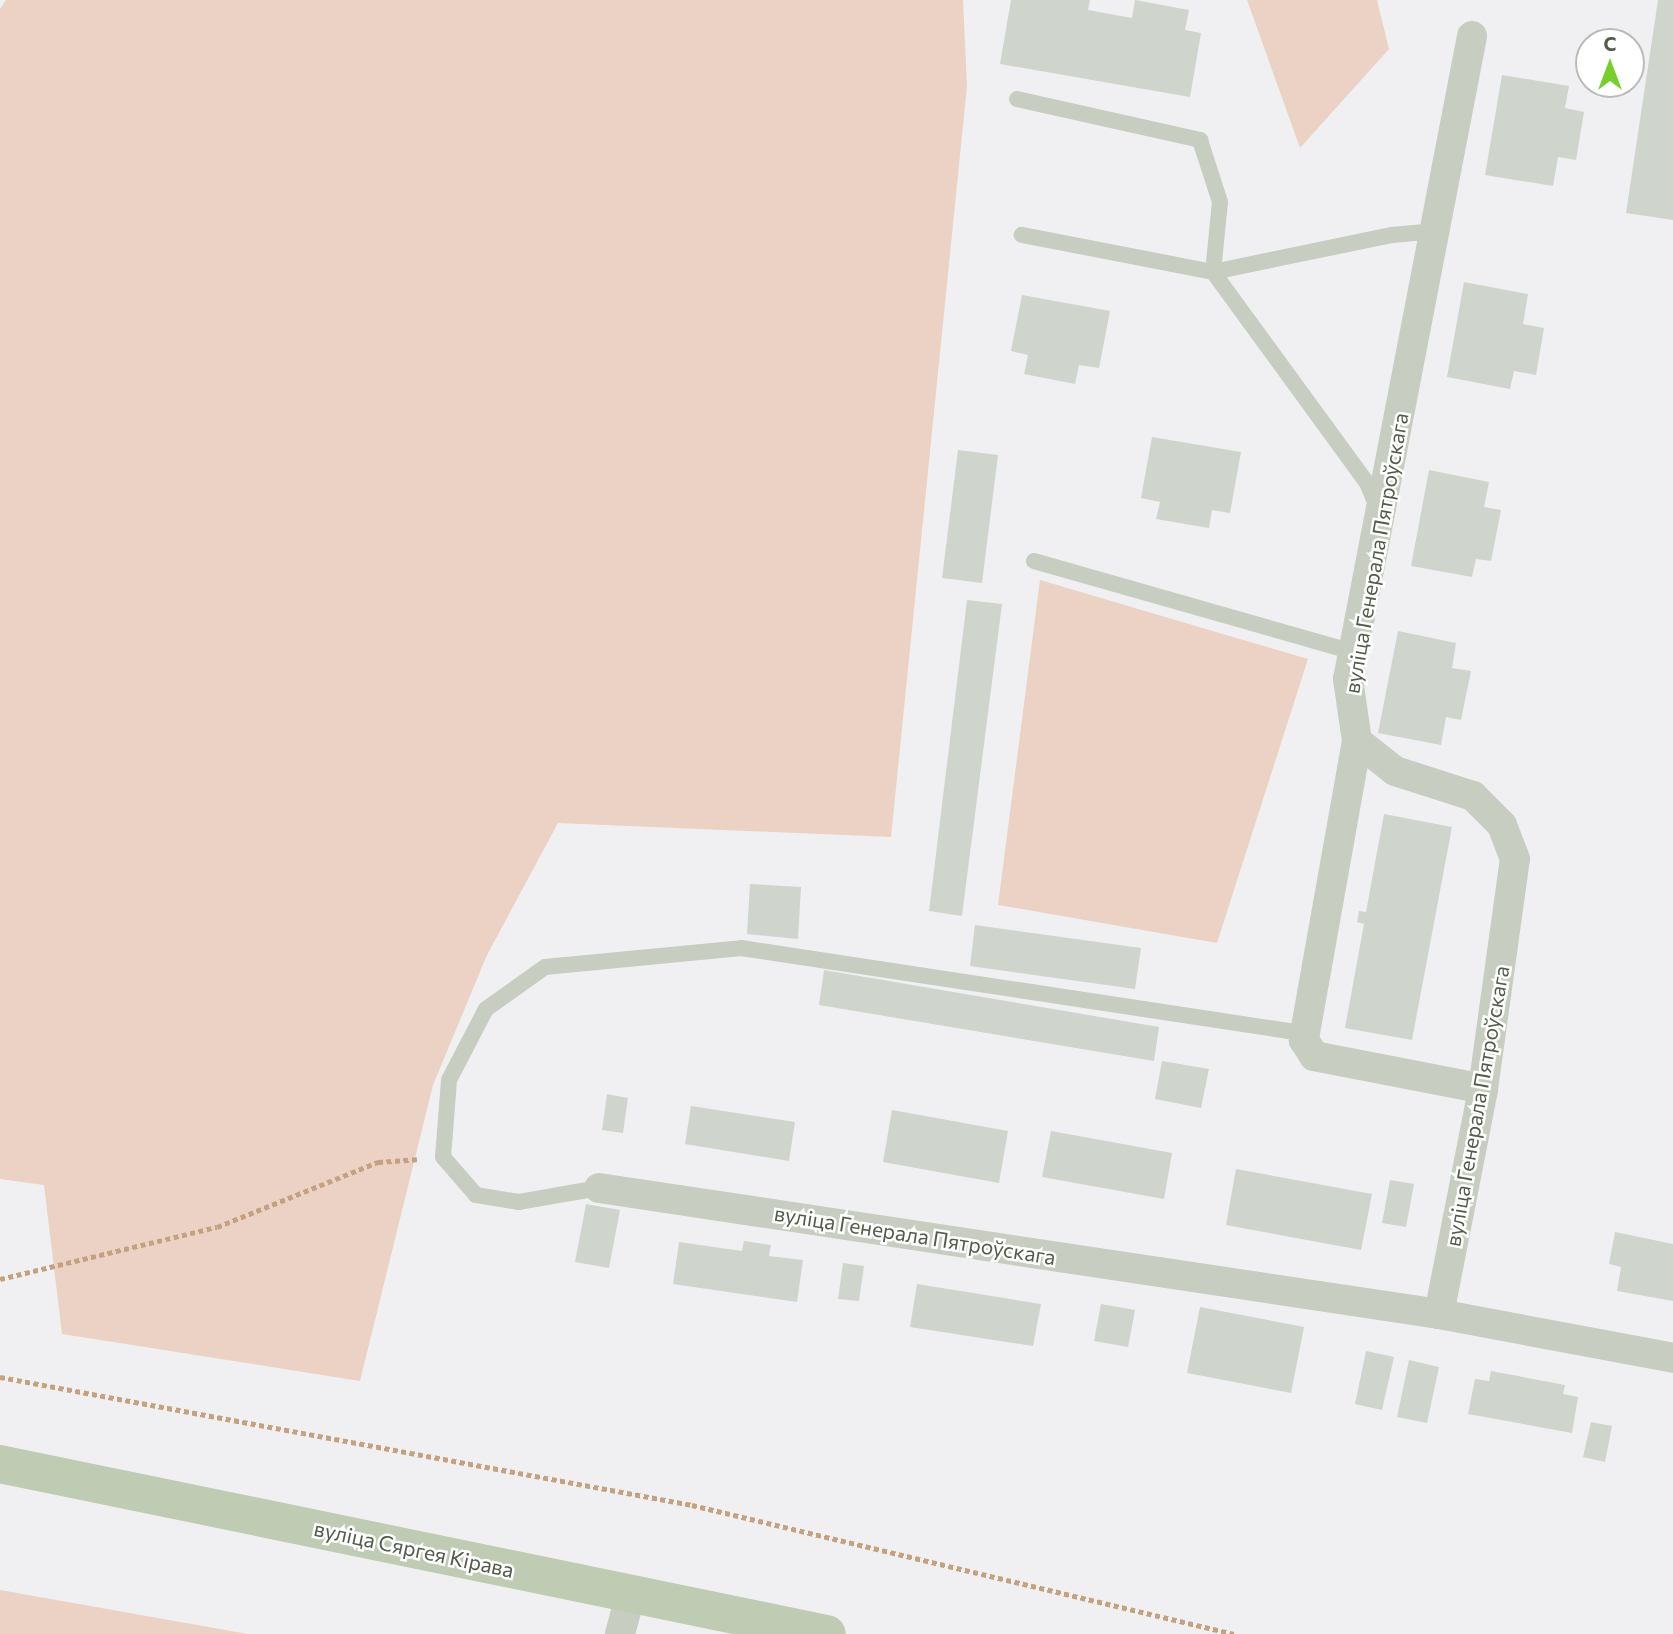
<!DOCTYPE html>
<html>
<head>
<meta charset="utf-8">
<style>
  body { margin:0 }
  #map { position:relative; width:1673px; height:1634px; overflow:hidden; background:#f0f0f2; font-family:Commissioner,sans-serif }
  div>[style] { position:absolute }
  [style*='--x'] { left:calc(var(--x)*1px); top:calc(var(--y)*1px); width:calc(var(--w)*1px); rotate:calc(var(--a)*1deg) }
  .green>* { inset:0; background:#ebd2c4 }
  .building>* { inset:0; background:#cfd4cd }
  .path>* { height:4.5px; margin-top:-2.25px; transform-origin:0; background:repeating-linear-gradient(90deg,#c5a17f 0 5px,transparent 0 8.5px) }
  .service>* { height:16px; margin:-8px; padding:0 8px; transform-origin:8px; border-radius:8px; background:#c7cdc0 }
  .minor>* { height:30px; margin:-15px; padding:0 15px; transform-origin:15px; border-radius:15px; background:#c7cdc0 }
  .primary>* { height:38px; margin:-19px; padding:0 19px; transform-origin:19px; border-radius:19px; background:#c0cbb3 }
  span { translate:-50% -50%; white-space:nowrap; text-align:center; line-height:1.15; -webkit-text-stroke:5px #fff; paint-order:stroke }
  .street-label { font-size:21px; color:#535b4a }
  .north { position:absolute; left:1575px; top:28px; width:70px; height:70px; box-sizing:border-box; background:#fff; border:2px solid #babdb7; border-radius:50%; rotate:0deg; font-size:19px; font-weight:700; line-height:28px; text-align:center; color:#535b4a }
  .north::after { content:''; display:block; margin:auto; width:24px; height:32px; background:#77cf2d; clip-path:polygon(50% 0,100% 100%,50% 72%,0 100%) }
</style>
</head>
<body>
<div id="map">
  <div class="green">
    <i style="clip-path:polygon(6px 0,963px 0,967px 86px,891px 837px,558px 823px,487px 955px,433px 1085px,360px 1381px,62px 1334px,44px 1185px,0 1179px,0 9px)"></i>
    <i style="clip-path:polygon(1247px 0,1377px 0,1389px 49px,1300px 148px)"></i>
    <i style="clip-path:polygon(1040px 580px,1308px 659px,1217px 943px,998px 905px)"></i>
    <i style="clip-path:polygon(0 1590px,248px 1634px,0 1634px)"></i>
  </div>
  <div class="building">
    <i style="clip-path:polygon(1011px 0,1090px 0,1088px 10px,1132px 18px,1135px 0,1189px 10px,1185px 30px,1201px 33px,1190px 97px,1000px 64px)"></i>
    <i style="clip-path:polygon(1658px 0,1673px 0,1673px 220px,1626px 213px)"></i>
    <i style="clip-path:polygon(1502px 75px,1569px 86px,1565px 108px,1584px 112px,1576px 160px,1558px 157px,1553px 186px,1485px 175px)"></i>
    <i style="clip-path:polygon(1464px 282px,1528px 294px,1523px 324px,1544px 328px,1536px 375px,1514px 371px,1510px 389px,1447px 377px)"></i>
    <i style="clip-path:polygon(1022px 295px,1110px 311px,1099px 368px,1079px 365px,1075px 384px,1024px 374px,1028px 355px,1011px 351px)"></i>
    <i style="clip-path:polygon(1152px 437px,1241px 452px,1230px 513px,1212px 510px,1209px 528px,1156px 519px,1160px 502px,1141px 498px)"></i>
    <i style="clip-path:polygon(958px 450px,998px 455px,982px 583px,942px 578px)"></i>
    <i style="clip-path:polygon(1429px 470px,1489px 482px,1484px 507px,1501px 510px,1491px 561px,1476px 559px,1472px 577px,1411px 566px)"></i>
    <i style="clip-path:polygon(967px 600px,1002px 604px,962px 916px,929px 911px)"></i>
    <i style="clip-path:polygon(1398px 631px,1456px 643px,1452px 668px,1471px 671px,1461px 720px,1446px 717px,1441px 745px,1378px 733px)"></i>
    <i style="clip-path:polygon(1384px 814px,1452px 827px,1412px 1040px,1345px 1028px,1364px 924px,1357px 922px,1359px 911px,1366px 912px)"></i>
    <i style="clip-path:polygon(750px 884px,801px 887px,798px 939px,747px 934px)"></i>
    <i style="clip-path:polygon(975px 925px,1141px 948px,1135px 989px,970px 966px)"></i>
    <i style="clip-path:polygon(824px 970px,1159px 1027px,1154px 1061px,819px 1005px)"></i>
    <i style="clip-path:polygon(1162px 1061px,1209px 1069px,1201px 1108px,1155px 1099px)"></i>
    <i style="clip-path:polygon(607px 1094px,628px 1098px,623px 1133px,602px 1130px)"></i>
    <i style="clip-path:polygon(691px 1106px,795px 1122px,789px 1161px,685px 1144px)"></i>
    <i style="clip-path:polygon(892px 1110px,1008px 1131px,999px 1183px,883px 1162px)"></i>
    <i style="clip-path:polygon(1051px 1131px,1172px 1153px,1164px 1199px,1042px 1177px)"></i>
    <i style="clip-path:polygon(1236px 1169px,1372px 1194px,1361px 1250px,1226px 1225px)"></i>
    <i style="clip-path:polygon(1390px 1180px,1414px 1184px,1406px 1227px,1382px 1223px)"></i>
    <i style="clip-path:polygon(586px 1204px,620px 1210px,609px 1268px,575px 1262px)"></i>
    <i style="clip-path:polygon(1615px 1232px,1673px 1244px,1673px 1301px,1617px 1291px,1621px 1267px,1609px 1264px)"></i>
    <i style="clip-path:polygon(744px 1241px,771px 1245px,769px 1256px,803px 1260px,797px 1302px,673px 1284px,679px 1242px,742px 1251px)"></i>
    <i style="clip-path:polygon(843px 1263px,864px 1266px,859px 1301px,838px 1299px)"></i>
    <i style="clip-path:polygon(917px 1284px,1041px 1304px,1033px 1346px,910px 1327px)"></i>
    <i style="clip-path:polygon(1101px 1304px,1135px 1310px,1128px 1347px,1094px 1341px)"></i>
    <i style="clip-path:polygon(1200px 1307px,1304px 1327px,1291px 1393px,1187px 1373px)"></i>
    <i style="clip-path:polygon(1366px 1351px,1394px 1357px,1382px 1410px,1355px 1404px)"></i>
    <i style="clip-path:polygon(1409px 1360px,1439px 1367px,1427px 1423px,1397px 1417px)"></i>
    <i style="clip-path:polygon(1491px 1371px,1565px 1385px,1563px 1394px,1578px 1397px,1572px 1433px,1468px 1414px,1475px 1379px,1489px 1381px)"></i>
    <i style="clip-path:polygon(1591px 1422px,1612px 1426px,1605px 1462px,1583px 1457px)"></i>
  </div>
  <div class="path">
    <i style="--x:0;--y:1279;--w:223;--a:-13.5"></i>
    <i style="--x:217;--y:1227;--w:174;--a:-22"></i>
    <i style="--x:378;--y:1162;--w:39;--a:-4"></i>
    <i style="--x:0;--y:1377;--w:704;--a:10.48"></i>
    <i style="--x:692;--y:1505;--w:557;--a:13.39"></i>
  </div>
  <div class="service">
    <i style="--x:1017;--y:99;--w:188;--a:12.6"></i>
    <i style="--x:1200;--y:140;--w:65;--a:72.1"></i>
    <i style="--x:1220;--y:202;--w:70;--a:95.7"></i>
    <i style="--x:1213;--y:272;--w:195;--a:-169"></i>
    <i style="--x:1378;--y:509;--w:28;--a:-113"></i>
    <i style="--x:1367;--y:483;--w:261;--a:-126.1"></i>
    <i style="--x:1213;--y:272;--w:183;--a:-11.7"></i>
    <i style="--x:1392;--y:235;--w:44;--a:-5.2"></i>
    <i style="--x:1034;--y:561;--w:332;--a:15.9"></i>
    <i style="--x:599;--y:1188;--w:81;--a:170.1"></i>
    <i style="--x:519;--y:1202;--w:44;--a:-170.8"></i>
    <i style="--x:476;--y:1195;--w:50;--a:-131"></i>
    <i style="--x:443;--y:1157;--w:77;--a:-85.5"></i>
    <i style="--x:449;--y:1080;--w:80;--a:-62.5"></i>
    <i style="--x:486;--y:1009;--w:72;--a:-35.4"></i>
    <i style="--x:545;--y:967;--w:197;--a:-5.5"></i>
    <i style="--x:741;--y:948;--w:567;--a:8.62"></i>
  </div>
  <div class="minor">
    <i style="--x:1357;--y:741;--w:304;--a:100.1"></i>
    <i style="--x:1304;--y:1040;--w:19;--a:58"></i>
    <i style="--x:1314;--y:1056;--w:172;--a:11"></i>
    <i style="--x:599;--y:1188;--w:849;--a:8.53"></i>
    <i style="--x:1439;--y:1314;--w:238;--a:10.6"></i>
    <i style="--x:1439;--y:1314;--w:229;--a:-78.9"></i>
    <i style="--x:1483;--y:1089;--w:232;--a:-82.1"></i>
    <i style="--x:1515;--y:859;--w:36;--a:-111"></i>
    <i style="--x:1502;--y:825;--w:41;--a:-135"></i>
    <i style="--x:1473;--y:796;--w:82;--a:-162.2"></i>
    <i style="--x:1395;--y:771;--w:48;--a:-141.7"></i>
    <i style="--x:1357;--y:741;--w:63;--a:-98.3"></i>
    <i style="--x:1348;--y:679;--w:655;--a:-79.08"></i>
    <i style="--x:620;--y:1634;--w:42;--a:-75"></i>
  </div>
  <div class="primary">
    <i style="--x:0;--y:1464;--w:844;--a:11.62"></i>
  </div>
  <div class="street-label">
    <span style="left:1376px;top:553px;rotate:-80deg">вуліца Генерала Пятроўскага</span>
    <span style="left:1477px;top:1106px;rotate:-80deg">вуліца Генерала Пятроўскага</span>
    <span style="left:915px;top:1235px;rotate:9deg">вуліца Генерала Пятроўскага</span>
    <span style="left:414px;top:1549px;rotate:12deg">вуліца Сяргея Кірава</span>
  </div>
  <div class="north">С</div>
</div>
</body>
</html>
